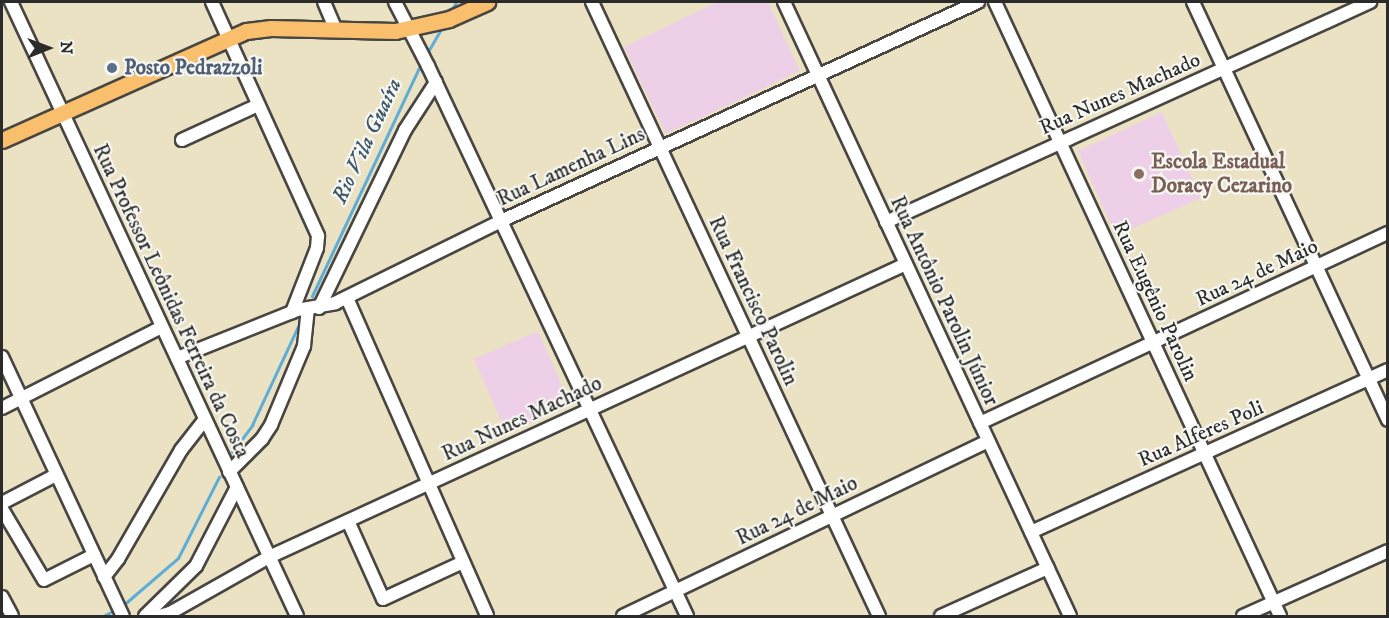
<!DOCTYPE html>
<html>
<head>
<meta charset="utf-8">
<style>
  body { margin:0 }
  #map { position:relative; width:1389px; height:618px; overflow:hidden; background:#ebe2c3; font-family:"IM FELL DW Pica",serif }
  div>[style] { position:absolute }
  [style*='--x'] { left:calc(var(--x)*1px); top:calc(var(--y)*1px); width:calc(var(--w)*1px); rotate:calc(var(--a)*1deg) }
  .built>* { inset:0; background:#edd0e8 }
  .stream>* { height:3px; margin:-1.5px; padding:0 1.5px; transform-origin:1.5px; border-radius:1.5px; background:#5dadd7 }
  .roads { filter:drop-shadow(2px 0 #484642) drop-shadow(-2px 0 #484642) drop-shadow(0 2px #484642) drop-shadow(0 -2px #484642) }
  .minor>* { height:12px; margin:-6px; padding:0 6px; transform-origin:6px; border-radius:6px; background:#fff }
  .major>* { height:15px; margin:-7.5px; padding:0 7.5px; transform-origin:7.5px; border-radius:7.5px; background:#f9bf6d }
  .dots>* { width:16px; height:16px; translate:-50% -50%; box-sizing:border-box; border:3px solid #f6f6f2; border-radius:50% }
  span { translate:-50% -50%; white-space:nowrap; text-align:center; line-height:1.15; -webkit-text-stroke:4.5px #f6f6f2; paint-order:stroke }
  .service-label { font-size:21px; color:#4e5e75; font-weight:700 }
  .left { translate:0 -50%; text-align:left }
  .street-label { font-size:21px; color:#2b2b2b }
  .education-label { font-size:21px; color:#785e54; font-weight:700 }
  .water-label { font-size:22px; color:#3c5867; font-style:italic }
  .frame { position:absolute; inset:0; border:3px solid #2b2b2b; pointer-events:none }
  .north { position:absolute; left:18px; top:18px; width:60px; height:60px; -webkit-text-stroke:4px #f6f6f2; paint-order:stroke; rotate:89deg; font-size:16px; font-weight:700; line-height:24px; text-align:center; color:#2b2b2b }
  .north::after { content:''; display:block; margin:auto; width:21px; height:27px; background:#2b2b2b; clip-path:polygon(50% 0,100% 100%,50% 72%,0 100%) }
</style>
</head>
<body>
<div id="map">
  <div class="built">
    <i style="clip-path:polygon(717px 2px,768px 2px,800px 71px,666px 134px,624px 47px)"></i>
    <i style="clip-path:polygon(1162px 112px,1201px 198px,1116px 236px,1078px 151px)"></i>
    <i style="clip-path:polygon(538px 331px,571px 405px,507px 434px,474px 359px)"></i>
  </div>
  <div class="stream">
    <i style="--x:450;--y:13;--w:13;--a:-61"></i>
    <i style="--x:426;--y:55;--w:32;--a:-60"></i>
    <i style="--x:312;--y:296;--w:257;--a:-64.9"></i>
    <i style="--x:232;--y:452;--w:34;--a:-53"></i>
    <i style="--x:252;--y:425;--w:111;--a:-65"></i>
    <i style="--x:121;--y:607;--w:75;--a:-40.7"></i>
    <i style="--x:178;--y:558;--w:91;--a:-63.2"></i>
    <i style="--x:103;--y:616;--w:13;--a:-27"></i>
  </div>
  <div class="roads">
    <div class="minor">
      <i style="--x:11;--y:2;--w:677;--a:65.02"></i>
      <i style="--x:212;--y:2;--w:257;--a:65.6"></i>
      <i style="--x:318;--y:236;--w:12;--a:95"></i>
      <i style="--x:317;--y:248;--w:69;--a:111.3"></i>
      <i style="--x:324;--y:2;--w:30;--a:67"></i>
      <i style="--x:395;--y:2;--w:72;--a:62.7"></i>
      <i style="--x:428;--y:66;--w:608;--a:64.78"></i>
      <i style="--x:592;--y:2;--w:678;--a:64.95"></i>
      <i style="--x:784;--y:2;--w:677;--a:65.02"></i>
      <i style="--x:995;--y:2;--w:677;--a:65.1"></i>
      <i style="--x:1193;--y:2;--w:461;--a:65"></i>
      <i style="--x:182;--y:140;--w:84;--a:-24.7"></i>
      <i style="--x:886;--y:222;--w:532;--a:-24.44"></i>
      <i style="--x:347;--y:298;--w:347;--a:66.2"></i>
      <i style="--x:319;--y:308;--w:198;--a:-64.2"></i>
      <i style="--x:405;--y:130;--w:57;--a:-57.1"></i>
      <i style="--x:2;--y:357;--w:286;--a:65"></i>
      <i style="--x:177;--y:358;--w:129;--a:-21.8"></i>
      <i style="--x:297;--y:310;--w:39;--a:-10"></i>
      <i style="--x:335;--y:303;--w:185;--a:-26.3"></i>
      <i style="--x:501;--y:221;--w:525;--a:-24.66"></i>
      <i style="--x:2;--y:408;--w:179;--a:-26.9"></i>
      <i style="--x:980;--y:423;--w:450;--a:-25"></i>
      <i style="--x:229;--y:472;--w:47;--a:-45"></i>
      <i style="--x:262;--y:439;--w:17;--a:-57"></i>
      <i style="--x:271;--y:425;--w:86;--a:-67.3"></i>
      <i style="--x:304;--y:346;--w:37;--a:-84"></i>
      <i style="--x:2;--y:503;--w:61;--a:-27.4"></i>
      <i style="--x:2;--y:509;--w:82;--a:59.4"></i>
      <i style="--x:44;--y:580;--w:56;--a:-26.6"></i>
      <i style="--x:348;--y:521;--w:85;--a:65.8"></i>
      <i style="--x:383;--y:599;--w:88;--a:-24.8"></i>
      <i style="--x:1031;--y:532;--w:392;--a:-24.4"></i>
      <i style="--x:104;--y:577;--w:23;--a:-52"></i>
      <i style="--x:118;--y:559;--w:126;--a:-60"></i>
      <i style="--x:181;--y:450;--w:39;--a:-52"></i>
      <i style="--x:2;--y:597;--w:21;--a:62"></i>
      <i style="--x:145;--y:616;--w:71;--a:-44.4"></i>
      <i style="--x:196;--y:566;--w:89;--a:-62.6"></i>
      <i style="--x:159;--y:616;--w:11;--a:-15"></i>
      <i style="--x:170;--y:613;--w:114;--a:-29.5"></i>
      <i style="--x:269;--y:557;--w:701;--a:-24.7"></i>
      <i style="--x:623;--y:616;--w:405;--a:-25.6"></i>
      <i style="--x:941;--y:616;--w:117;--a:-24.2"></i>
      <i style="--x:1243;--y:616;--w:159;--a:-24.1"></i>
    </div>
    <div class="major">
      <i style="--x:2;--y:140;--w:267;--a:-24.1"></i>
      <i style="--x:246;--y:31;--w:25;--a:-7"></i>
      <i style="--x:271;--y:28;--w:124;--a:1.4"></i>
      <i style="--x:395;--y:31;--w:55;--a:-12.5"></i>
      <i style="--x:449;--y:19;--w:42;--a:-24.1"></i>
    </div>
  </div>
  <div class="dots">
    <i style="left:112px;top:68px;background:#5c6f8a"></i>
    <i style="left:1139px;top:174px;background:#8d6e63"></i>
  </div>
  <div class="service-label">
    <span class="left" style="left:124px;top:68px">Posto Pedrazzoli</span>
  </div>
  <div class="street-label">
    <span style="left:1120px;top:94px;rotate:-24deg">Rua Nunes Machado</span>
    <span style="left:571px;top:167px;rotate:-25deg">Rua Lamenha Lins</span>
    <span style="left:1257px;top:273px;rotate:-25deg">Rua 24 de Maio</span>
    <span style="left:171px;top:301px;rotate:65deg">Rua Professor Leônidas Ferreira da Costa</span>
    <span style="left:753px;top:301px;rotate:65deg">Rua Francisco Parolin</span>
    <span style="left:944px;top:301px;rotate:65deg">Rua Antônio Parolin Júnior</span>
    <span style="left:1155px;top:301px;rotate:65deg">Rua Eugênio Parolin</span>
    <span style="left:522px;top:419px;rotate:-25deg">Rua Nunes Machado</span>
    <span style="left:1201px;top:434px;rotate:-24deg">Rua Alferes Poli</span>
    <span style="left:797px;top:511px;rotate:-26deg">Rua 24 de Maio</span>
  </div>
  <div class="education-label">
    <span class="left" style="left:1151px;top:174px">Escola Estadual<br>Doracy Cezarino</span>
  </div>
  <div class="water-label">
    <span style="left:367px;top:141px;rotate:-65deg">Rio Vila Guaíra</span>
  </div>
  <div class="frame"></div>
  <div class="north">N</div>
</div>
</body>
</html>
